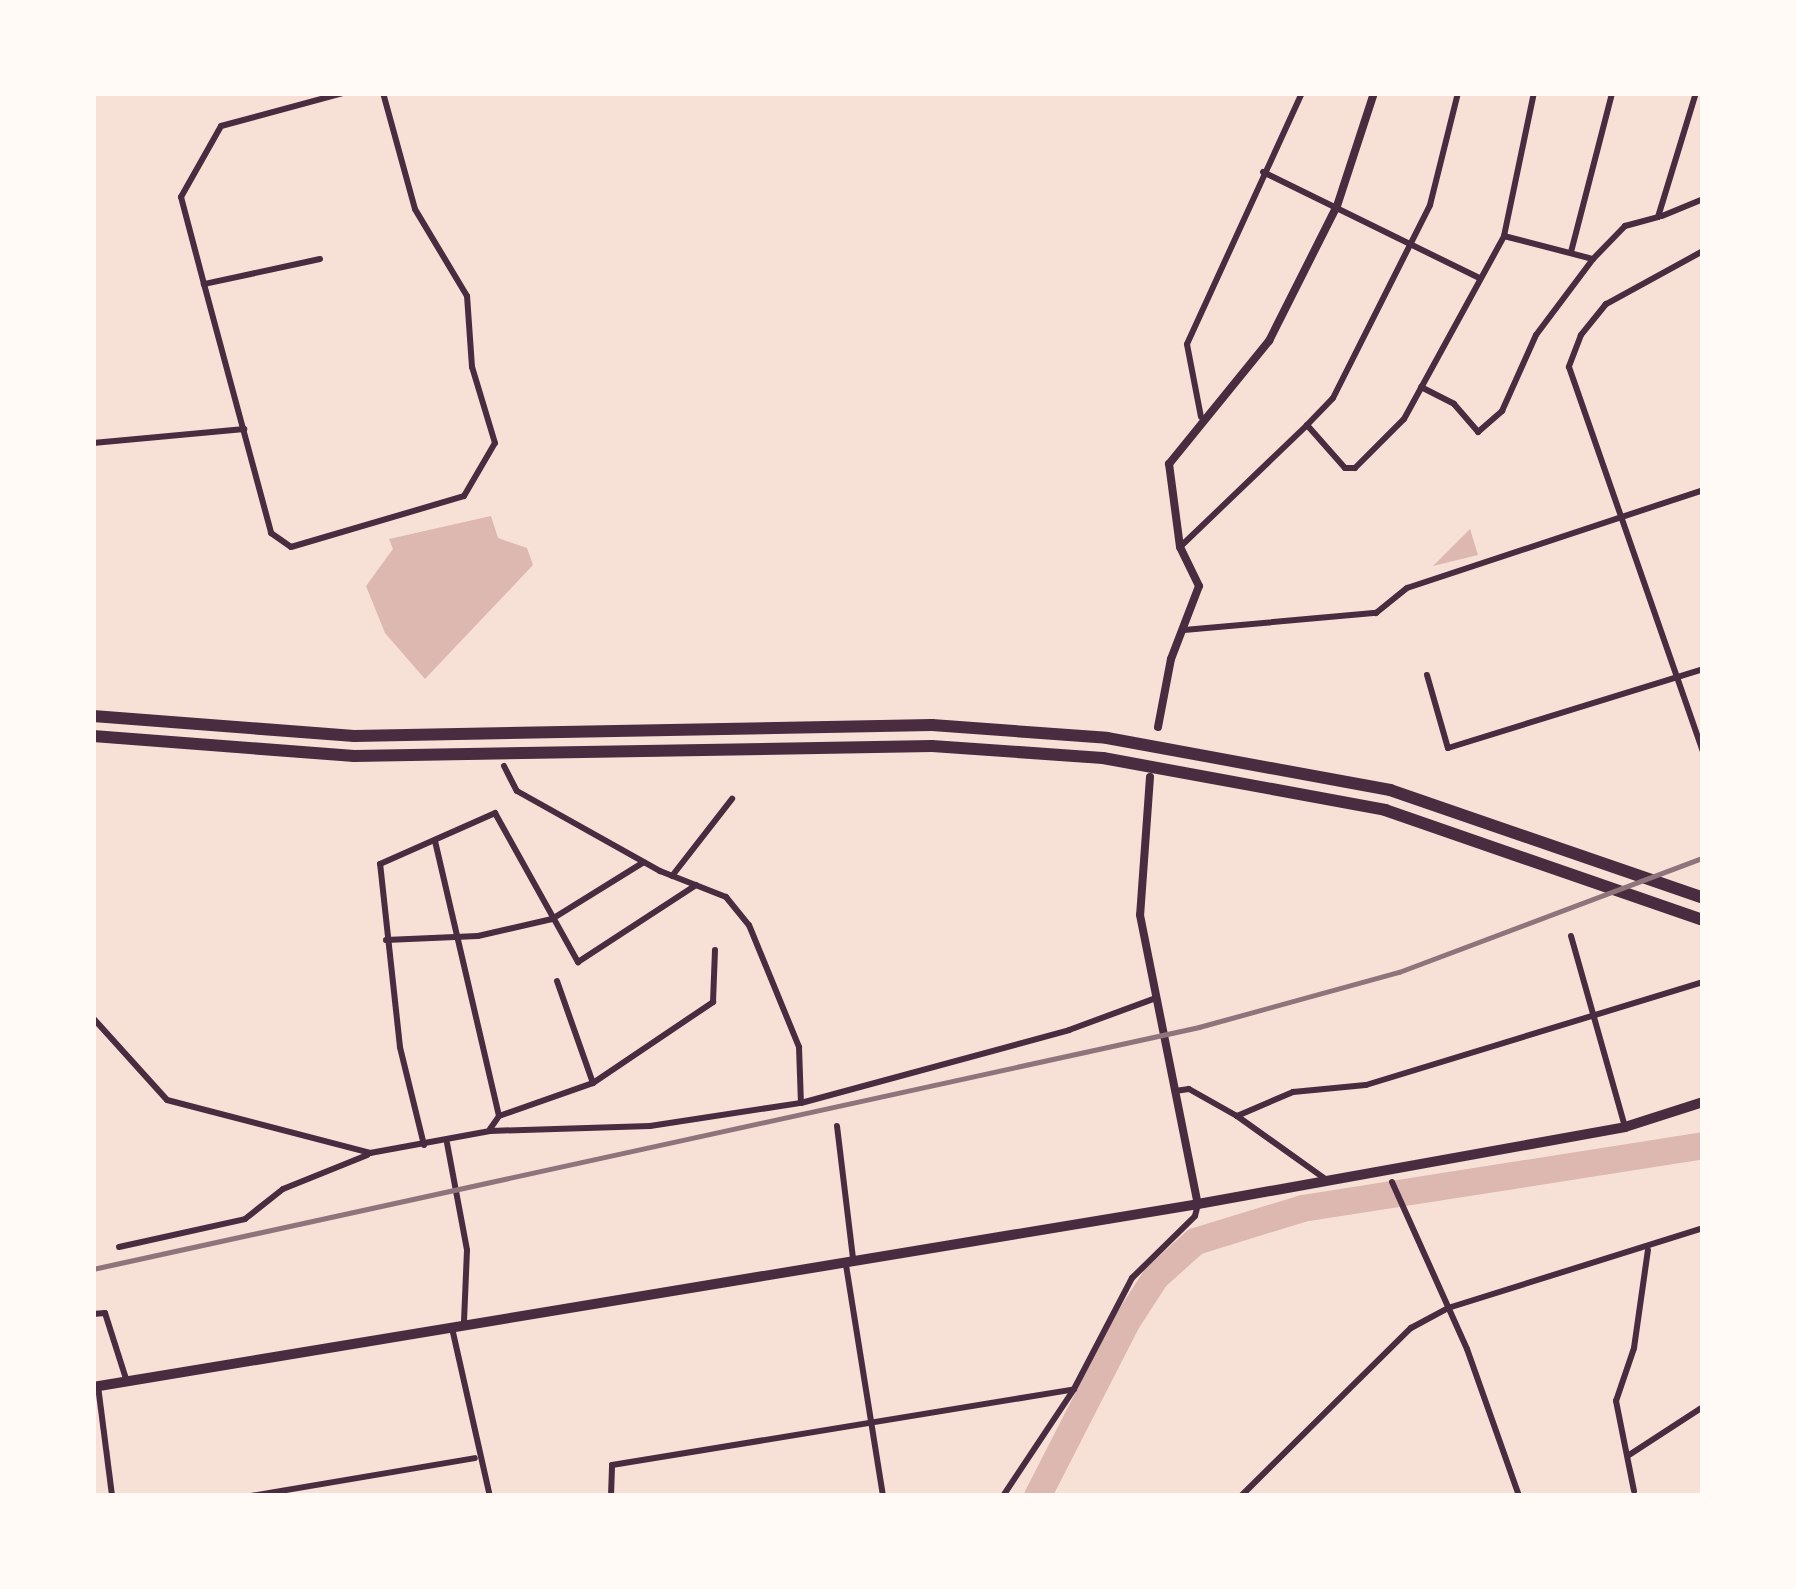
<!DOCTYPE html>
<html>
<head>
<meta charset="utf-8">
<style>
  body { margin:0 }
  #map { position:relative; width:1796px; height:1589px; overflow:hidden; background:#f7e1d7; font-family:Karla,sans-serif }
  div>[style] { position:absolute }
  [style*='--x'] { left:calc(var(--x)*1px); top:calc(var(--y)*1px); width:calc(var(--w)*1px); rotate:calc(var(--a)*1deg) }
  .water>* { inset:0; background:#dcb8b0 }
  .river>* { height:27px; margin:-13.5px; padding:0 13.5px; transform-origin:13.5px; border-radius:13.5px; background:#dcb8b0 }
  .minor>* { height:6px; margin:-3px; padding:0 3px; transform-origin:3px; border-radius:3px; background:#4a2c40 }
  .tertiary>* { height:8px; margin:-4px; padding:0 4px; transform-origin:4px; border-radius:4px; background:#4a2c40 }
  .primary>* { height:10px; margin:-5px; padding:0 5px; transform-origin:5px; border-radius:5px; background:#4a2c40 }
  .motorway>* { height:12px; margin:-6px; padding:0 6px; transform-origin:6px; border-radius:6px; background:#4a2c40 }
  .rail>* { height:4.5px; margin:-2.25px; padding:0 2.25px; transform-origin:2.25px; border-radius:2.25px; background:#8f747c }
  span { translate:-50% -50%; white-space:nowrap; text-align:center; line-height:1.15; -webkit-text-stroke:10px #fffaf5; paint-order:stroke }
  .frame { position:absolute; inset:0; border:96px solid #fffaf5; pointer-events:none }
</style>
</head>
<body>
<div id="map">
  <div class="water">
    <i style="clip-path:polygon(491px 516px,498px 538px,527px 548px,533px 565px,425px 679px,385px 633px,366px 586px,393px 549px,389px 539px)"></i>
    <i style="clip-path:polygon(1470px 529px,1478px 555px,1433px 566px)"></i>
  </div>
  <div class="river">
    <i style="--x:1037;--y:1496;--w:195;--a:-62.9"></i>
    <i style="--x:1126;--y:1322;--w:54;--a:-57.2"></i>
    <i style="--x:1155;--y:1277;--w:54;--a:-42"></i>
    <i style="--x:1195;--y:1241;--w:112;--a:-17.1"></i>
    <i style="--x:1302;--y:1208;--w:406;--a:-8.9"></i>
  </div>
  <div class="minor">
    <i style="--x:1263;--y:172;--w:241;--a:26.1"></i>
    <i style="--x:1662;--y:216;--w:44;--a:-22.5"></i>
    <i style="--x:1504;--y:236;--w:92;--a:14.5"></i>
    <i style="--x:1703;--y:251;--w:111;--a:151.3"></i>
    <i style="--x:1606;--y:304;--w:40;--a:129"></i>
    <i style="--x:1581;--y:335;--w:34;--a:111"></i>
    <i style="--x:1569;--y:367;--w:408;--a:70.8"></i>
    <i style="--x:1571;--y:252;--w:164;--a:-75.5"></i>
    <i style="--x:320;--y:259;--w:119;--a:167.8"></i>
    <i style="--x:204;--y:284;--w:258;--a:74.9"></i>
    <i style="--x:271;--y:533;--w:24;--a:35"></i>
    <i style="--x:291;--y:547;--w:180;--a:-16.4"></i>
    <i style="--x:464;--y:496;--w:61;--a:-59.7"></i>
    <i style="--x:495;--y:443;--w:79;--a:-106.8"></i>
    <i style="--x:472;--y:367;--w:71;--a:-94"></i>
    <i style="--x:467;--y:296;--w:101;--a:-120.9"></i>
    <i style="--x:415;--y:209;--w:120;--a:-105.4"></i>
    <i style="--x:204;--y:284;--w:90;--a:-104.8"></i>
    <i style="--x:181;--y:197;--w:81;--a:-60.6"></i>
    <i style="--x:221;--y:126;--w:126;--a:-15.1"></i>
    <i style="--x:1421;--y:387;--w:37;--a:27"></i>
    <i style="--x:1454;--y:404;--w:37;--a:49"></i>
    <i style="--x:1478;--y:432;--w:32;--a:-41"></i>
    <i style="--x:1502;--y:411;--w:83;--a:-65.9"></i>
    <i style="--x:1536;--y:335;--w:95;--a:-53.1"></i>
    <i style="--x:1593;--y:259;--w:46;--a:-45.9"></i>
    <i style="--x:1625;--y:226;--w:34;--a:-15"></i>
    <i style="--x:1658;--y:217;--w:130;--a:-73"></i>
    <i style="--x:1201;--y:417;--w:74;--a:-100.9"></i>
    <i style="--x:1187;--y:344;--w:276;--a:-65.4"></i>
    <i style="--x:1307;--y:425;--w:37;--a:-46"></i>
    <i style="--x:1333;--y:398;--w:216;--a:-63.3"></i>
    <i style="--x:1430;--y:205;--w:115;--a:-76"></i>
    <i style="--x:93;--y:443;--w:152;--a:-5.3"></i>
    <i style="--x:1180;--y:547;--w:176;--a:-43.8"></i>
    <i style="--x:1307;--y:425;--w:57;--a:48.5"></i>
    <i style="--x:1345;--y:468;--w:10;--a:0"></i>
    <i style="--x:1355;--y:468;--w:69;--a:-45"></i>
    <i style="--x:1404;--y:419;--w:209;--a:-61.3"></i>
    <i style="--x:1504;--y:236;--w:146;--a:-78.2"></i>
    <i style="--x:1184;--y:630;--w:193;--a:-5.1"></i>
    <i style="--x:1376;--y:613;--w:40;--a:-39"></i>
    <i style="--x:1407;--y:588;--w:312;--a:-18.3"></i>
    <i style="--x:1427;--y:675;--w:76;--a:74"></i>
    <i style="--x:1448;--y:748;--w:267;--a:-17.2"></i>
    <i style="--x:504;--y:766;--w:28;--a:63"></i>
    <i style="--x:517;--y:791;--w:164;--a:29.2"></i>
    <i style="--x:660;--y:871;--w:71;--a:21.5"></i>
    <i style="--x:726;--y:897;--w:36;--a:51"></i>
    <i style="--x:749;--y:925;--w:132;--a:67.7"></i>
    <i style="--x:799;--y:1047;--w:56;--a:88"></i>
    <i style="--x:435;--y:841;--w:282;--a:76.9"></i>
    <i style="--x:672;--y:876;--w:98;--a:-52.1"></i>
    <i style="--x:1571;--y:936;--w:198;--a:74.2"></i>
    <i style="--x:386;--y:940;--w:92;--a:-2.5"></i>
    <i style="--x:478;--y:936;--w:76;--a:-12.9"></i>
    <i style="--x:552;--y:919;--w:108;--a:-31.8"></i>
    <i style="--x:557;--y:981;--w:108;--a:70.6"></i>
    <i style="--x:93;--y:1018;--w:110;--a:47.9"></i>
    <i style="--x:167;--y:1100;--w:210;--a:14.6"></i>
    <i style="--x:370;--y:1153;--w:122;--a:-10.4"></i>
    <i style="--x:490;--y:1131;--w:160;--a:-1.8"></i>
    <i style="--x:650;--y:1126;--w:153;--a:-8.7"></i>
    <i style="--x:801;--y:1103;--w:278;--a:-15.2"></i>
    <i style="--x:1069;--y:1030;--w:93;--a:-20.2"></i>
    <i style="--x:1175;--y:1091;--w:14;--a:-8"></i>
    <i style="--x:1189;--y:1089;--w:55;--a:29.4"></i>
    <i style="--x:1237;--y:1116;--w:107;--a:35.5"></i>
    <i style="--x:1237;--y:1116;--w:61;--a:-23.2"></i>
    <i style="--x:1293;--y:1092;--w:73;--a:-5.5"></i>
    <i style="--x:1366;--y:1085;--w:352;--a:-17"></i>
    <i style="--x:837;--y:1126;--w:134;--a:83.1"></i>
    <i style="--x:490;--y:1129;--w:16;--a:-55"></i>
    <i style="--x:499;--y:1116;--w:100;--a:-19.3"></i>
    <i style="--x:593;--y:1083;--w:145;--a:-34"></i>
    <i style="--x:713;--y:1002;--w:52;--a:-87.8"></i>
    <i style="--x:447;--y:1143;--w:109;--a:79.4"></i>
    <i style="--x:467;--y:1250;--w:73;--a:92.4"></i>
    <i style="--x:424;--y:1145;--w:101;--a:-103.8"></i>
    <i style="--x:400;--y:1047;--w:184;--a:-96.2"></i>
    <i style="--x:380;--y:864;--w:126;--a:-23.9"></i>
    <i style="--x:495;--y:813;--w:171;--a:60.9"></i>
    <i style="--x:578;--y:962;--w:141;--a:-33.1"></i>
    <i style="--x:1392;--y:1182;--w:183;--a:65.8"></i>
    <i style="--x:1467;--y:1349;--w:156;--a:70.5"></i>
    <i style="--x:119;--y:1247;--w:129;--a:-12.5"></i>
    <i style="--x:245;--y:1219;--w:48;--a:-38.3"></i>
    <i style="--x:283;--y:1189;--w:91;--a:-22"></i>
    <i style="--x:846;--y:1265;--w:234;--a:80.9"></i>
    <i style="--x:93;--y:1314;--w:12;--a:-5"></i>
    <i style="--x:105;--y:1313;--w:72;--a:72.3"></i>
    <i style="--x:452;--y:1328;--w:172;--a:77.3"></i>
    <i style="--x:98;--y:1386;--w:111;--a:82.7"></i>
    <i style="--x:1629;--y:1455;--w:88;--a:-33"></i>
    <i style="--x:1634;--y:1491;--w:92;--a:-101.3"></i>
    <i style="--x:1616;--y:1401;--w:56;--a:-71.2"></i>
    <i style="--x:1634;--y:1348;--w:99;--a:-81.9"></i>
    <i style="--x:251;--y:1496;--w:227;--a:-9.6"></i>
    <i style="--x:611;--y:1496;--w:31;--a:-88"></i>
    <i style="--x:612;--y:1465;--w:468;--a:-9.3"></i>
    <i style="--x:1003;--y:1496;--w:128;--a:-56.4"></i>
    <i style="--x:1074;--y:1389;--w:125;--a:-62.4"></i>
    <i style="--x:1132;--y:1278;--w:88;--a:-44.5"></i>
    <i style="--x:1195;--y:1216;--w:12;--a:-76"></i>
    <i style="--x:1241;--y:1496;--w:239;--a:-44.7"></i>
    <i style="--x:1411;--y:1328;--w:42;--a:-28.4"></i>
    <i style="--x:1448;--y:1308;--w:267;--a:-17.4"></i>
    <i style="--x:1616;--y:1496;--w:22;--a:0"></i>
  </div>
  <div class="tertiary">
    <i style="--x:1158;--y:727;--w:69;--a:-79.2"></i>
    <i style="--x:1171;--y:659;--w:78;--a:-69"></i>
    <i style="--x:1199;--y:586;--w:43;--a:-116"></i>
    <i style="--x:1180;--y:547;--w:84;--a:-97.5"></i>
    <i style="--x:1169;--y:464;--w:159;--a:-50.9"></i>
    <i style="--x:1269;--y:341;--w:151;--a:-63.3"></i>
    <i style="--x:1337;--y:206;--w:119;--a:-71.9"></i>
    <i style="--x:1150;--y:777;--w:138;--a:94.1"></i>
    <i style="--x:1140;--y:915;--w:295;--a:78.7"></i>
  </div>
  <div class="primary">
    <i style="--x:93;--y:1387;--w:1120;--a:-9.4"></i>
    <i style="--x:1198;--y:1204;--w:434;--a:-10.2"></i>
    <i style="--x:1625;--y:1127;--w:82;--a:-17.8"></i>
  </div>
  <div class="motorway">
    <i style="--x:93;--y:716;--w:262;--a:4.4"></i>
    <i style="--x:354;--y:736;--w:578;--a:-1.09"></i>
    <i style="--x:932;--y:725;--w:175;--a:4.2"></i>
    <i style="--x:1107;--y:738;--w:288;--a:10.4"></i>
    <i style="--x:1390;--y:790;--w:331;--a:19"></i>
    <i style="--x:93;--y:736;--w:262;--a:4.4"></i>
    <i style="--x:354;--y:756;--w:578;--a:-0.99"></i>
    <i style="--x:932;--y:746;--w:171;--a:4"></i>
    <i style="--x:1103;--y:758;--w:287;--a:10.4"></i>
    <i style="--x:1385;--y:810;--w:336;--a:19.1"></i>
  </div>
  <div class="rail">
    <i style="--x:93;--y:1269;--w:1132;--a:-12.34"></i>
    <i style="--x:1199;--y:1027;--w:207;--a:-15.4"></i>
    <i style="--x:1399;--y:972;--w:325;--a:-20.6"></i>
  </div>
  <div class="frame"></div>
</div>
</body>
</html>
